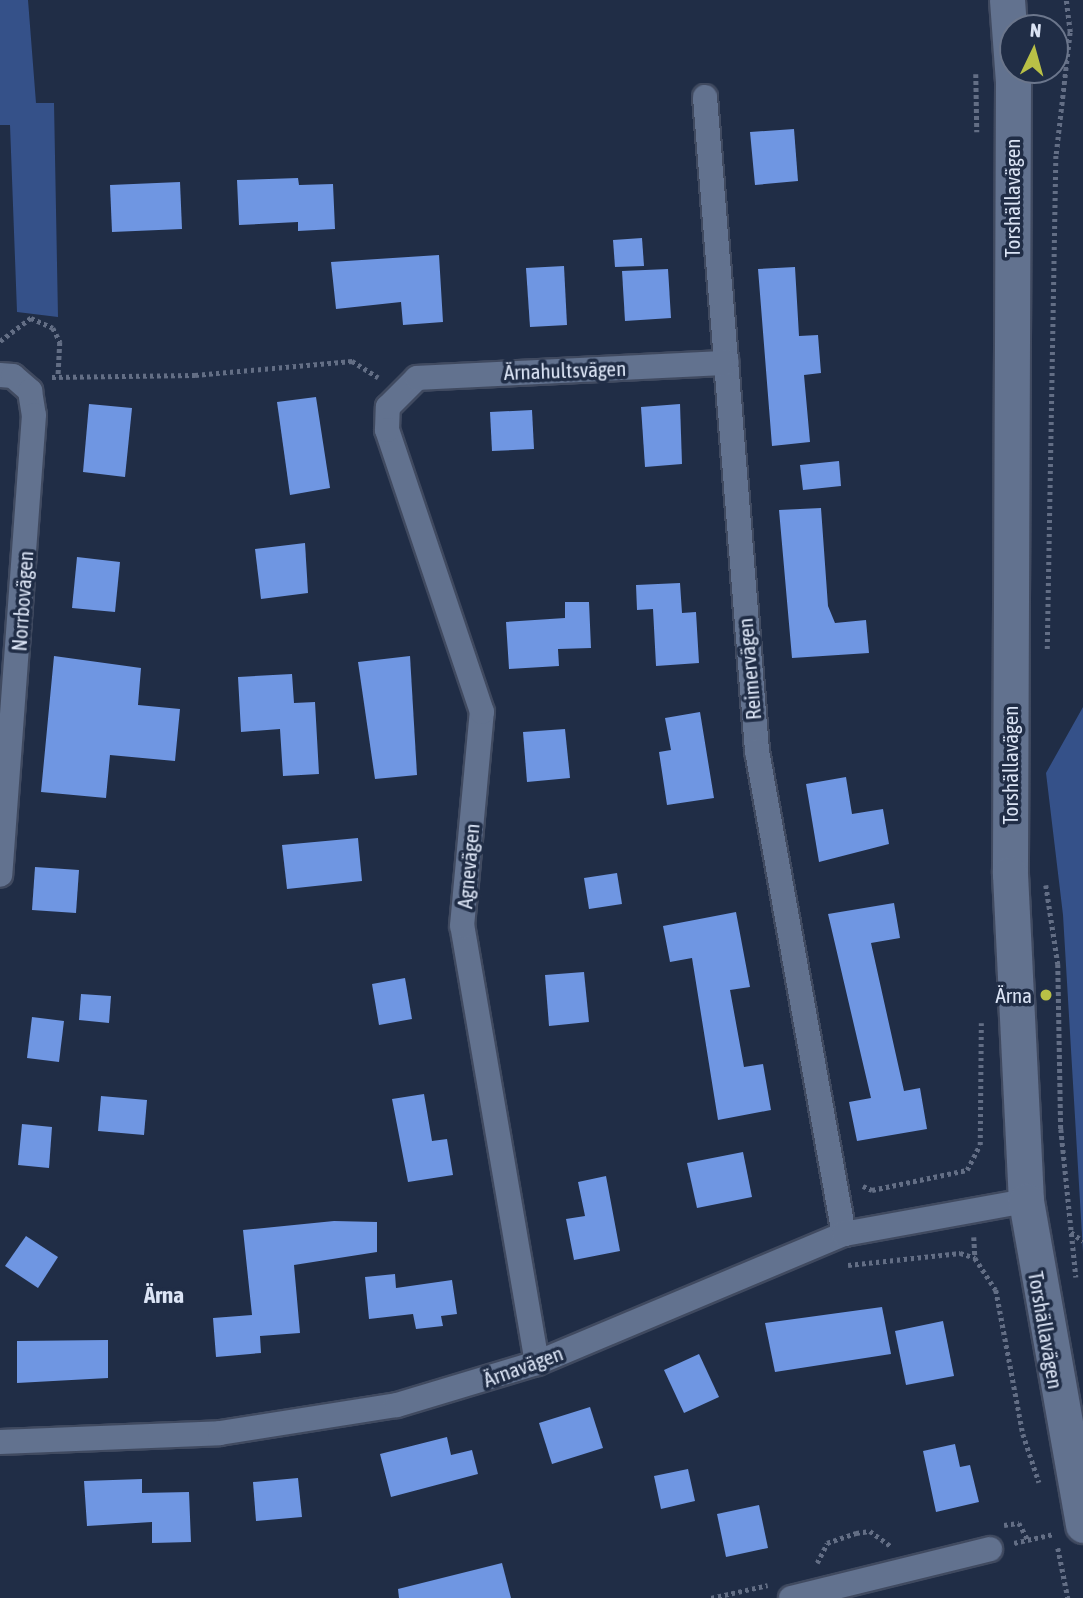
<!DOCTYPE html>
<html>
<head>
<meta charset="utf-8">
<style>
  body { margin:0 }
  #map { position:relative; width:1083px; height:1598px; overflow:hidden; background:#202d46; font-family:"Asap Condensed",sans-serif }
  div>[style] { position:absolute }
  [style*='--x'] { left:calc(var(--x)*1px); top:calc(var(--y)*1px); width:calc(var(--w)*1px); rotate:calc(var(--a)*1deg) }
  .green>* { inset:0; background:#355189 }
  .building>* { inset:0; background:#6f96e2 }
  .path>* { height:4.5px; margin-top:-2.25px; transform-origin:0; background:repeating-linear-gradient(90deg,#636e85 0 3.5px,transparent 0 7px) }
  .roads { filter:drop-shadow(2px 0 #404a60) drop-shadow(-2px 0 #404a60) drop-shadow(0 2px #404a60) drop-shadow(0 -2px #404a60) }
  .minor>* { height:24px; margin:-12px; padding:0 12px; transform-origin:12px; border-radius:12px; background:#62728f }
  .secondary>* { height:35px; margin:-17.5px; padding:0 17.5px; transform-origin:17.5px; border-radius:17.5px; background:#62728f }
  .dots>* { width:19px; height:19px; translate:-50% -50%; box-sizing:border-box; border:4px solid #202d46; border-radius:50% }
  span { translate:-50% -50%; white-space:nowrap; text-align:center; line-height:1.15; -webkit-text-stroke:7px #202d46; paint-order:stroke }
  .street-label { font-size:21px; color:#dbe4f5 }
  .poi-label { font-size:21px; color:#dbe4f5 }
  .right { translate:-100% -50%; text-align:right }
  .neighbourhood-label { font-size:23px; color:#dbe4f5; font-weight:700 }
  .north { position:absolute; left:999px; top:14px; width:70px; height:70px; box-sizing:border-box; background:#202d46; border:2px solid #6b768c; border-radius:50%; rotate:5deg; font-size:19px; font-weight:700; line-height:28px; text-align:center; color:#dbe4f5 }
  .north::after { content:''; display:block; margin:auto; width:24px; height:32px; background:#b9c046; clip-path:polygon(50% 0,100% 100%,50% 72%,0 100%) }
</style>
</head>
<body>
<div id="map">
  <div class="green">
    <i style="clip-path:polygon(0 0,28px 0,36px 103px,54px 103px,58px 317px,17px 312px,10px 125px,0 125px)"></i>
    <i style="clip-path:polygon(1083px 707px,1083px 1252px,1063px 915px,1046px 773px)"></i>
  </div>
  <div class="building">
    <i style="clip-path:polygon(794px 129px,798px 181px,755px 185px,750px 132px)"></i>
    <i style="clip-path:polygon(298px 178px,299px 185px,333px 184px,335px 229px,298px 231px,298px 222px,239px 225px,237px 180px)"></i>
    <i style="clip-path:polygon(180px 182px,182px 229px,112px 232px,110px 185px)"></i>
    <i style="clip-path:polygon(642px 238px,644px 266px,615px 267px,613px 240px)"></i>
    <i style="clip-path:polygon(439px 255px,443px 322px,403px 325px,401px 302px,336px 309px,331px 262px)"></i>
    <i style="clip-path:polygon(564px 266px,567px 325px,530px 327px,526px 268px)"></i>
    <i style="clip-path:polygon(795px 267px,799px 336px,818px 335px,821px 373px,804px 375px,810px 442px,772px 446px,758px 269px)"></i>
    <i style="clip-path:polygon(668px 269px,671px 318px,625px 321px,622px 271px)"></i>
    <i style="clip-path:polygon(316px 397px,330px 488px,290px 495px,277px 402px)"></i>
    <i style="clip-path:polygon(89px 404px,132px 408px,125px 477px,83px 472px)"></i>
    <i style="clip-path:polygon(680px 404px,682px 464px,645px 467px,641px 407px)"></i>
    <i style="clip-path:polygon(532px 410px,534px 449px,492px 451px,490px 412px)"></i>
    <i style="clip-path:polygon(839px 461px,841px 486px,803px 490px,800px 465px)"></i>
    <i style="clip-path:polygon(821px 508px,828px 606px,835px 623px,866px 620px,869px 653px,792px 658px,779px 510px)"></i>
    <i style="clip-path:polygon(305px 543px,308px 593px,261px 599px,255px 549px)"></i>
    <i style="clip-path:polygon(77px 557px,120px 562px,115px 612px,72px 608px)"></i>
    <i style="clip-path:polygon(680px 583px,682px 613px,696px 612px,699px 663px,656px 666px,653px 609px,637px 610px,636px 585px)"></i>
    <i style="clip-path:polygon(565px 602px,589px 602px,591px 648px,558px 649px,559px 666px,509px 669px,506px 622px,565px 618px)"></i>
    <i style="clip-path:polygon(54px 656px,141px 668px,138px 705px,180px 709px,175px 761px,110px 755px,106px 798px,41px 792px)"></i>
    <i style="clip-path:polygon(410px 656px,417px 775px,375px 779px,358px 662px)"></i>
    <i style="clip-path:polygon(292px 674px,294px 703px,315px 702px,319px 774px,283px 776px,280px 729px,241px 732px,238px 677px)"></i>
    <i style="clip-path:polygon(700px 712px,714px 798px,667px 805px,659px 752px,671px 750px,665px 718px)"></i>
    <i style="clip-path:polygon(565px 729px,570px 778px,527px 782px,523px 732px)"></i>
    <i style="clip-path:polygon(846px 777px,852px 814px,883px 809px,889px 844px,819px 862px,806px 784px)"></i>
    <i style="clip-path:polygon(358px 838px,362px 881px,287px 889px,282px 845px)"></i>
    <i style="clip-path:polygon(35px 867px,79px 870px,76px 913px,32px 910px)"></i>
    <i style="clip-path:polygon(617px 873px,622px 904px,589px 909px,584px 878px)"></i>
    <i style="clip-path:polygon(894px 903px,900px 938px,871px 943px,904px 1091px,920px 1088px,927px 1129px,857px 1141px,849px 1102px,871px 1098px,828px 914px)"></i>
    <i style="clip-path:polygon(736px 912px,750px 987px,730px 990px,744px 1067px,763px 1064px,771px 1110px,718px 1120px,692px 958px,670px 962px,663px 926px)"></i>
    <i style="clip-path:polygon(584px 972px,589px 1022px,549px 1026px,545px 975px)"></i>
    <i style="clip-path:polygon(405px 978px,412px 1019px,379px 1025px,372px 984px)"></i>
    <i style="clip-path:polygon(81px 994px,111px 996px,109px 1023px,79px 1020px)"></i>
    <i style="clip-path:polygon(32px 1017px,64px 1021px,59px 1062px,27px 1058px)"></i>
    <i style="clip-path:polygon(424px 1094px,432px 1141px,447px 1139px,453px 1175px,408px 1182px,392px 1099px)"></i>
    <i style="clip-path:polygon(101px 1096px,147px 1100px,144px 1135px,98px 1131px)"></i>
    <i style="clip-path:polygon(22px 1124px,52px 1127px,49px 1168px,18px 1165px)"></i>
    <i style="clip-path:polygon(743px 1152px,752px 1197px,697px 1208px,687px 1163px)"></i>
    <i style="clip-path:polygon(606px 1176px,620px 1251px,574px 1260px,566px 1219px,585px 1216px,578px 1182px)"></i>
    <i style="clip-path:polygon(334px 1221px,377px 1222px,377px 1252px,294px 1265px,300px 1333px,260px 1336px,261px 1353px,216px 1357px,213px 1318px,252px 1315px,243px 1230px)"></i>
    <i style="clip-path:polygon(26px 1236px,58px 1257px,38px 1288px,5px 1266px)"></i>
    <i style="clip-path:polygon(395px 1274px,396px 1288px,452px 1280px,457px 1314px,441px 1316px,443px 1326px,416px 1329px,413px 1314px,369px 1319px,365px 1277px)"></i>
    <i style="clip-path:polygon(882px 1307px,891px 1354px,775px 1372px,765px 1323px)"></i>
    <i style="clip-path:polygon(943px 1321px,954px 1376px,906px 1385px,895px 1331px)"></i>
    <i style="clip-path:polygon(108px 1340px,108px 1378px,17px 1383px,17px 1341px)"></i>
    <i style="clip-path:polygon(699px 1354px,719px 1397px,684px 1413px,664px 1370px)"></i>
    <i style="clip-path:polygon(590px 1407px,603px 1448px,552px 1464px,539px 1423px)"></i>
    <i style="clip-path:polygon(447px 1437px,451px 1455px,472px 1450px,478px 1474px,391px 1497px,380px 1454px)"></i>
    <i style="clip-path:polygon(955px 1444px,960px 1467px,970px 1465px,979px 1502px,936px 1512px,923px 1451px)"></i>
    <i style="clip-path:polygon(688px 1469px,695px 1501px,661px 1509px,654px 1476px)"></i>
    <i style="clip-path:polygon(298px 1478px,302px 1517px,256px 1521px,253px 1482px)"></i>
    <i style="clip-path:polygon(142px 1479px,142px 1493px,189px 1492px,191px 1542px,152px 1543px,152px 1522px,87px 1526px,84px 1481px)"></i>
    <i style="clip-path:polygon(759px 1505px,768px 1548px,726px 1557px,717px 1514px)"></i>
    <i style="clip-path:polygon(502px 1563px,511px 1598px,399px 1598px,398px 1589px)"></i>
  </div>
  <div class="path">
    <i style="--x:976;--y:74;--w:58;--a:89"></i>
    <i style="--x:0;--y:341;--w:39;--a:-37"></i>
    <i style="--x:31;--y:318;--w:24;--a:24"></i>
    <i style="--x:53;--y:328;--w:16;--a:63"></i>
    <i style="--x:60;--y:342;--w:35;--a:93"></i>
    <i style="--x:52;--y:377;--w:143;--a:-0.8"></i>
    <i style="--x:195;--y:375;--w:158;--a:-5.1"></i>
    <i style="--x:352;--y:361;--w:31;--a:32"></i>
    <i style="--x:1047;--y:649;--w:495;--a:-89"></i>
    <i style="--x:1056;--y:154;--w:123;--a:-83.5"></i>
    <i style="--x:1070;--y:32;--w:32;--a:-97"></i>
    <i style="--x:1046;--y:885;--w:80;--a:81.4"></i>
    <i style="--x:1058;--y:964;--w:165;--a:89"></i>
    <i style="--x:1061;--y:1129;--w:149;--a:84.2"></i>
    <i style="--x:863;--y:1186;--w:10;--a:24"></i>
    <i style="--x:872;--y:1190;--w:97;--a:-11.9"></i>
    <i style="--x:967;--y:1170;--w:28;--a:-63"></i>
    <i style="--x:980;--y:1145;--w:122;--a:-89.5"></i>
    <i style="--x:1071;--y:1232;--w:15;--a:37"></i>
    <i style="--x:974;--y:1237;--w:21;--a:87"></i>
    <i style="--x:975;--y:1258;--w:38;--a:57"></i>
    <i style="--x:996;--y:1290;--w:147;--a:79.4"></i>
    <i style="--x:1023;--y:1434;--w:51;--a:71.6"></i>
    <i style="--x:848;--y:1265;--w:113;--a:-6.1"></i>
    <i style="--x:960;--y:1253;--w:16;--a:18"></i>
    <i style="--x:1004;--y:1525;--w:15;--a:-8"></i>
    <i style="--x:1019;--y:1523;--w:19;--a:62"></i>
    <i style="--x:1014;--y:1543;--w:41;--a:-12.7"></i>
    <i style="--x:1058;--y:1548;--w:51;--a:78.7"></i>
    <i style="--x:817;--y:1563;--w:22;--a:-63"></i>
    <i style="--x:827;--y:1543;--w:31;--a:-19"></i>
    <i style="--x:856;--y:1533;--w:14;--a:-8"></i>
    <i style="--x:870;--y:1531;--w:26;--a:36"></i>
    <i style="--x:711;--y:1598;--w:58;--a:-12.8"></i>
  </div>
  <div class="roads">
    <div class="minor">
      <i style="--x:705;--y:97;--w:656;--a:85.45"></i>
      <i style="--x:757;--y:751;--w:491;--a:79.8"></i>
      <i style="--x:0;--y:375;--w:13;--a:4"></i>
      <i style="--x:13;--y:376;--w:23;--a:41"></i>
      <i style="--x:30;--y:391;--w:24;--a:81"></i>
      <i style="--x:34;--y:415;--w:461;--a:94.2"></i>
      <i style="--x:537;--y:1363;--w:443;--a:-99.7"></i>
      <i style="--x:462;--y:926;--w:215;--a:-84.7"></i>
      <i style="--x:482;--y:712;--w:298;--a:-108.6"></i>
      <i style="--x:387;--y:430;--w:23;--a:-88"></i>
      <i style="--x:388;--y:407;--w:41;--a:-45"></i>
      <i style="--x:417;--y:378;--w:310;--a:-2.8"></i>
      <i style="--x:0;--y:1442;--w:220;--a:-2.3"></i>
      <i style="--x:220;--y:1433;--w:179;--a:-9"></i>
      <i style="--x:397;--y:1405;--w:146;--a:-16.7"></i>
      <i style="--x:537;--y:1363;--w:333;--a:-22.8"></i>
      <i style="--x:844;--y:1234;--w:185;--a:-10.3"></i>
      <i style="--x:791;--y:1598;--w:205;--a:-13.8"></i>
    </div>
    <div class="secondary">
      <i style="--x:1007;--y:0;--w:82;--a:85.8"></i>
      <i style="--x:1013;--y:82;--w:792;--a:90.22"></i>
      <i style="--x:1010;--y:874;--w:327;--a:87.2"></i>
      <i style="--x:1026;--y:1201;--w:329;--a:80"></i>
    </div>
  </div>
  <div class="dots">
    <i style="left:1046px;top:995px;background:#b9c046"></i>
  </div>
  <div class="street-label">
    <span style="left:1012px;top:198px;rotate:-90deg">Torshällavägen</span>
    <span style="left:565px;top:370px;rotate:-2deg">Ärnahultsvägen</span>
    <span style="left:22px;top:601px;rotate:-86deg">Norrbovägen</span>
    <span style="left:749px;top:669px;rotate:-95deg">Reimervägen</span>
    <span style="left:1010px;top:765px;rotate:-90deg">Torshällavägen</span>
    <span style="left:468px;top:866px;rotate:-85deg">Agnevägen</span>
    <span style="left:1046px;top:1330px;rotate:80deg">Torshällavägen</span>
    <span style="left:523px;top:1366px;rotate:-20deg">Ärnavägen</span>
  </div>
  <div class="poi-label">
    <span class="right" style="left:1032px;top:995px">Ärna</span>
  </div>
  <div class="neighbourhood-label">
    <span style="left:164px;top:1295px">Ärna</span>
  </div>
  <div class="north">N</div>
</div>
</body>
</html>
